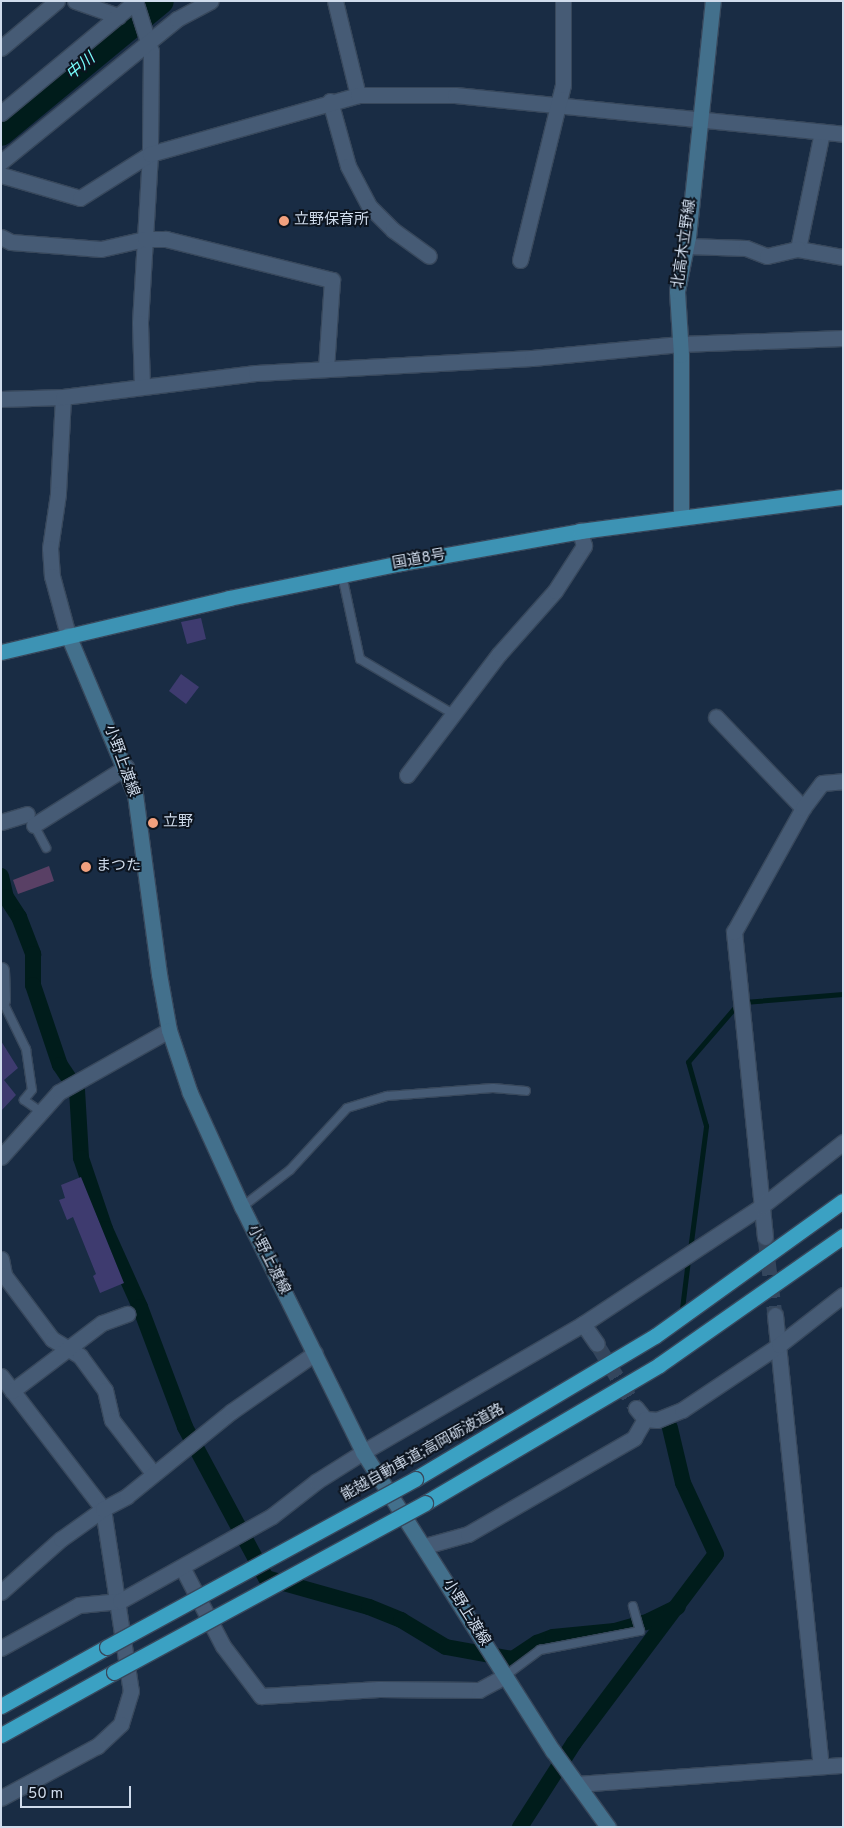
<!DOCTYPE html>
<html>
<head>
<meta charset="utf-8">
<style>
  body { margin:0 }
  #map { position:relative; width:844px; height:1828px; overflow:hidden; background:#192c44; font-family:Overpass,"Noto Sans JP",sans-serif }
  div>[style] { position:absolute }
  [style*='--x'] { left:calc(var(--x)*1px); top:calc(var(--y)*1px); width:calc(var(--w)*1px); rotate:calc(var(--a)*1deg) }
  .green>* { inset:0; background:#594065 }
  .stream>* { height:4.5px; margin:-2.25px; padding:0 2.25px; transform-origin:2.25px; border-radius:2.25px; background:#001c1b }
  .canal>* { height:16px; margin:-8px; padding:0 8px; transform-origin:8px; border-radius:8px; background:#001c1b }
  .river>* { height:26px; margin:-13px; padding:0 13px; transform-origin:13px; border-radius:13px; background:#001c1b }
  .building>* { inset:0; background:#3e3b6f }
  .minor-tunnel>* { height:15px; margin-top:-7.5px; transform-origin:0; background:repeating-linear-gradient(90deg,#34465d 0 15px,transparent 0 23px) }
  .roads { filter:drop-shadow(1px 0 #38485c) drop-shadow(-1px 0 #38485c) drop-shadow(0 1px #38485c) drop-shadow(0 -1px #38485c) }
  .service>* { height:8px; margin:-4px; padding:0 4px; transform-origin:4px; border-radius:4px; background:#465b75 }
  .minor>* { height:15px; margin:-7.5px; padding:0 7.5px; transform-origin:7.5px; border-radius:7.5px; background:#465b75 }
  .secondary>* { height:15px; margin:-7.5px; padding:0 7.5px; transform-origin:7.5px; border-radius:7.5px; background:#43708c }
  .trunk>* { height:15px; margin:-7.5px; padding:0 7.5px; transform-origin:7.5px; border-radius:7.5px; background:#3d93b4 }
  .motorway>* { height:15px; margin:-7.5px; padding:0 7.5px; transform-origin:7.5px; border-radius:7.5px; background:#3ba1c3 }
  .bridges { filter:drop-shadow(1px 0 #38485c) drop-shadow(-1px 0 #38485c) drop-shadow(0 1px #38485c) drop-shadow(0 -1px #38485c) }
  .motorway-bridge>* { height:15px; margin:-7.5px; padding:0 7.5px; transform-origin:7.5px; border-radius:7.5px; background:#3ba1c3 }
  .dots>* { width:14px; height:14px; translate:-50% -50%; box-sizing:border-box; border:2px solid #0c141f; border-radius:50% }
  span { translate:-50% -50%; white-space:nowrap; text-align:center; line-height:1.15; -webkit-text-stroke:4px #0c141f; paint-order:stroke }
  .poi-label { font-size:15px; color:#d0dcec }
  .left { translate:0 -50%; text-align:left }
  .street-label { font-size:15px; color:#d0dcec }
  .water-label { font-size:16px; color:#78fdfc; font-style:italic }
  .frame { position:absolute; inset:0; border:2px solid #d0dcec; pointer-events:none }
  .scale { position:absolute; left:20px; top:1786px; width:111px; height:22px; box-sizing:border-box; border:2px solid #d0dcec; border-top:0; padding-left:6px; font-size:15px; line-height:18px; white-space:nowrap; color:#d0dcec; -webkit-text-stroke:4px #0c141f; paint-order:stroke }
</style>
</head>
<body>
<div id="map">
  <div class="green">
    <i style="clip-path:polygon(49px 866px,54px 881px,18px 894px,13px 880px)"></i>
  </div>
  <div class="stream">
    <i style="--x:744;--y:1002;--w:99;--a:-4.6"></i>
    <i style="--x:690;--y:1250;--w:125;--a:-82.6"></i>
    <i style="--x:706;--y:1126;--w:66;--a:-105.7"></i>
    <i style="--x:688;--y:1062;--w:75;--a:-49.3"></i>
    <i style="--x:682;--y:1309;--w:49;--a:-83"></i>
  </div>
  <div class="canal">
    <i style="--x:1;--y:876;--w:22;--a:77"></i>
    <i style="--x:6;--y:897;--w:24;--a:57"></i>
    <i style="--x:19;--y:917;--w:40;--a:69"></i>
    <i style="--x:33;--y:954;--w:31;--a:90"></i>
    <i style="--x:33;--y:985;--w:84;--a:71.4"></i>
    <i style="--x:60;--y:1065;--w:30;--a:56"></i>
    <i style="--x:77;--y:1090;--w:68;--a:86.6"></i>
    <i style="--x:81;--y:1158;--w:75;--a:71.3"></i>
    <i style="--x:105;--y:1229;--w:85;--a:65.8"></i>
    <i style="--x:140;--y:1307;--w:128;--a:69.4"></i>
    <i style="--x:185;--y:1427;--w:171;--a:61.8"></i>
    <i style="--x:266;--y:1578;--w:107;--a:15.7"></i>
    <i style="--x:369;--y:1607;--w:35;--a:22"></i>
    <i style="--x:401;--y:1620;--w:52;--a:31"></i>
    <i style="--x:446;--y:1647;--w:68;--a:10.2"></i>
    <i style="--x:513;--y:1659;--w:29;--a:-34"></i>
    <i style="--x:537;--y:1643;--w:17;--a:-21"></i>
    <i style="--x:553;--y:1637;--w:62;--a:-5.5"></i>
    <i style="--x:615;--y:1631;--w:35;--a:-16"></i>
    <i style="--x:649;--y:1621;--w:32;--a:-26"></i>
    <i style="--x:520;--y:1827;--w:100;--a:-57.3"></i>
    <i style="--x:574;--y:1743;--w:236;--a:-53.1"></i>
    <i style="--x:716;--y:1554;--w:78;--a:-114.9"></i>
    <i style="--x:683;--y:1483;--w:57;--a:-103.3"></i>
  </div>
  <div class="river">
    <i style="--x:1;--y:133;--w:207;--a:-39.5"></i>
  </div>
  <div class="building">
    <i style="clip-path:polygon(201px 618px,206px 639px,187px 644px,181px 622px)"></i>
    <i style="clip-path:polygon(181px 674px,199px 687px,186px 704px,169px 691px)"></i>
    <i style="clip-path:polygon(1px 1041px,18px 1068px,4px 1080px,16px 1095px,1px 1111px)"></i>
    <i style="clip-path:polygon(81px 1177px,124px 1283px,100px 1293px,93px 1276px,96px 1274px,73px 1217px,67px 1220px,59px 1200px,65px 1198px,61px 1185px)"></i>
  </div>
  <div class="minor-tunnel">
    <i style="--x:765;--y:1237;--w:79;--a:82.7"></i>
    <i style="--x:597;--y:1344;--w:75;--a:58.6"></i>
  </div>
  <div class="roads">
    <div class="service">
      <i style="--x:342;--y:575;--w:86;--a:77.9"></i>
      <i style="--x:360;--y:659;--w:110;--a:30.5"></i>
      <i style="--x:34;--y:825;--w:26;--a:62"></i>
      <i style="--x:2;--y:1000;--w:55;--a:63.9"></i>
      <i style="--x:26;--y:1049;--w:41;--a:81.7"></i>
      <i style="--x:32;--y:1090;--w:13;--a:129"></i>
      <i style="--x:24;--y:1100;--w:21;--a:35"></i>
      <i style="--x:242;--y:1207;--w:61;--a:-37.6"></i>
      <i style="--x:290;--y:1170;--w:84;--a:-47.4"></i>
      <i style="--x:347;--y:1108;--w:42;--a:-16.7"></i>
      <i style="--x:387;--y:1096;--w:106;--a:-4.3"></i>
      <i style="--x:493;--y:1088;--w:33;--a:5"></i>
      <i style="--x:505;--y:1676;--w:44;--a:-36.6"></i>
      <i style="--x:540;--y:1650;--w:102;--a:-10.8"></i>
      <i style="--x:640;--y:1631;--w:26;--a:-106"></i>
    </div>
    <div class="minor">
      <i style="--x:75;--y:1;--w:46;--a:19.2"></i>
      <i style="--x:135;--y:1;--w:52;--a:72.3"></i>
      <i style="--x:151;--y:51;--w:103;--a:90.6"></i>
      <i style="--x:150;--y:154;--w:169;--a:93.4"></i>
      <i style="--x:140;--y:323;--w:64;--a:88.2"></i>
      <i style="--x:335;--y:1;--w:97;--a:76.3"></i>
      <i style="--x:1;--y:48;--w:73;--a:-40"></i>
      <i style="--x:330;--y:101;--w:67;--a:74.5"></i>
      <i style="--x:348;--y:166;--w:45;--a:62.3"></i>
      <i style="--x:369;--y:206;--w:34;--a:45"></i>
      <i style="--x:393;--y:230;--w:44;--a:35.8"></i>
      <i style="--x:1;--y:113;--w:175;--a:-39.7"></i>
      <i style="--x:822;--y:132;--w:119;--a:101.6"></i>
      <i style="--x:798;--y:249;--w:46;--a:10.1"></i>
      <i style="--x:1;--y:162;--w:227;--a:-39.1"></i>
      <i style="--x:177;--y:19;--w:38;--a:-28"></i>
      <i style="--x:1;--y:175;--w:82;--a:16.2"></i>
      <i style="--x:80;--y:198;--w:83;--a:-32.2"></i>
      <i style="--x:150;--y:154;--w:216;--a:-15.8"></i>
      <i style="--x:358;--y:95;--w:97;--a:0"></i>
      <i style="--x:455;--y:95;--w:390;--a:5.7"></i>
      <i style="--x:1;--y:237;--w:11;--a:27"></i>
      <i style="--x:11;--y:242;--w:90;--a:4.4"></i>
      <i style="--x:101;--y:249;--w:45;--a:-12.8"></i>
      <i style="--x:145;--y:239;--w:21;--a:0"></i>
      <i style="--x:166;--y:239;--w:171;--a:13.9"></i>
      <i style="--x:332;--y:280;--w:89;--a:93.9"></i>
      <i style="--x:687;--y:246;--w:59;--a:1.9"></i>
      <i style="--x:746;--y:248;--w:22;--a:21"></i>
      <i style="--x:767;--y:256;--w:32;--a:-13"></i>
      <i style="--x:520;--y:260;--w:180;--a:-76.2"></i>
      <i style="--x:563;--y:85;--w:84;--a:-90"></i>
      <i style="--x:63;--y:397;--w:97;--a:93"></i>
      <i style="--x:58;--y:494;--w:55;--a:98.4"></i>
      <i style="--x:50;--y:548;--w:28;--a:86"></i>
      <i style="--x:52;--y:576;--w:61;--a:74.8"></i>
      <i style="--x:1;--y:399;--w:62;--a:-1.8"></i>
      <i style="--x:63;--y:397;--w:194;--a:-7.1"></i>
      <i style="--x:256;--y:373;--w:276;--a:-3.1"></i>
      <i style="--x:532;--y:358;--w:149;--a:-5.4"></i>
      <i style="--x:680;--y:344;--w:163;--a:-2.1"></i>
      <i style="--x:716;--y:717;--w:126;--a:46.3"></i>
      <i style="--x:407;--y:775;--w:152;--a:-52.8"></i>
      <i style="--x:499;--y:654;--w:84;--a:-48.4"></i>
      <i style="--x:555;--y:591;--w:54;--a:-57.2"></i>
      <i style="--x:584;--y:546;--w:16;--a:-105"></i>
      <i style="--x:1;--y:822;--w:27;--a:-17"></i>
      <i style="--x:34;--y:825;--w:109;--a:-32.2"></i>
      <i style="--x:1;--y:970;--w:30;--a:88"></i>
      <i style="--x:1;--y:1157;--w:87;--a:-48.3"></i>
      <i style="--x:59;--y:1092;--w:126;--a:-29.4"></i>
      <i style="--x:765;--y:1237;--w:307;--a:-95.8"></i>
      <i style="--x:734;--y:932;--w:142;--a:-60.9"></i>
      <i style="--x:803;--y:808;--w:31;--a:-53"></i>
      <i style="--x:822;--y:783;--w:21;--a:-5"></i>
      <i style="--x:1;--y:1259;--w:16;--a:79"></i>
      <i style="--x:4;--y:1275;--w:80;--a:53.1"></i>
      <i style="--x:52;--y:1339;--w:33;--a:31"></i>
      <i style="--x:80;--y:1356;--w:42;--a:53.7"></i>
      <i style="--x:105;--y:1390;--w:31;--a:77"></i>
      <i style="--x:112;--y:1420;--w:67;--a:52.3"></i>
      <i style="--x:775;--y:1315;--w:453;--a:84.2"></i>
      <i style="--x:583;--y:1324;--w:24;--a:55"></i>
      <i style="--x:1;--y:1376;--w:168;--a:52.5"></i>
      <i style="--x:103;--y:1509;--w:184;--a:81.3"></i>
      <i style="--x:131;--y:1691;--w:34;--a:107"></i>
      <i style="--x:121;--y:1724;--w:33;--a:137"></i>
      <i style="--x:97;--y:1746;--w:109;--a:151.6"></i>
      <i style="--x:12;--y:1391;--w:113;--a:-37.1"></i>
      <i style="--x:102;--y:1323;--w:27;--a:-20"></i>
      <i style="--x:636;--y:1408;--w:14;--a:51"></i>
      <i style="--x:645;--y:1419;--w:12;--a:5"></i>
      <i style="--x:657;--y:1420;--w:27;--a:-22"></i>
      <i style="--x:682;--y:1410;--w:117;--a:-33.8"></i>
      <i style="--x:779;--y:1345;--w:81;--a:-38"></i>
      <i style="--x:425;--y:1546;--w:45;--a:-15.6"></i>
      <i style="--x:468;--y:1534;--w:192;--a:-30"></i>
      <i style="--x:634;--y:1438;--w:22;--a:-60"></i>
      <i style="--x:182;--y:1567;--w:89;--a:62.6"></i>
      <i style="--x:223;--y:1646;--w:63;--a:52.8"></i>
      <i style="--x:261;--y:1696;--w:118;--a:-3.4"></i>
      <i style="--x:379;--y:1689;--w:100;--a:0.6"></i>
      <i style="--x:479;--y:1690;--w:30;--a:-28"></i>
      <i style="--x:1;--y:1592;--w:80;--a:-41.5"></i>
      <i style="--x:61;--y:1539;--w:52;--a:-35.5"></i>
      <i style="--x:103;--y:1509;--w:27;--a:-28"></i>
      <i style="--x:127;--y:1496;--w:135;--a:-39"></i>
      <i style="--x:232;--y:1411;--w:101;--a:-34.9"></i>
      <i style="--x:1;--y:1648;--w:89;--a:-28.9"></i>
      <i style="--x:79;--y:1605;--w:41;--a:-5.6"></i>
      <i style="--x:120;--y:1601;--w:174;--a:-29.2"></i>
      <i style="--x:272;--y:1516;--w:57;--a:-37.9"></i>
      <i style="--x:317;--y:1481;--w:54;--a:-32.2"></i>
      <i style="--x:363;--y:1452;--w:255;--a:-30.2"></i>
      <i style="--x:583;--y:1324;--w:214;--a:-33.4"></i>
      <i style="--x:762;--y:1206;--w:103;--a:-38.3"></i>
      <i style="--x:577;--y:1784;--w:267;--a:-4.1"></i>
    </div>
    <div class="secondary">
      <i style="--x:681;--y:517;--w:162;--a:-90"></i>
      <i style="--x:681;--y:355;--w:64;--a:-93.6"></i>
      <i style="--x:677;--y:291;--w:55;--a:-78.5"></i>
      <i style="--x:688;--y:237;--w:237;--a:-84"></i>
      <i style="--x:68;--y:635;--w:173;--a:67.2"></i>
      <i style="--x:135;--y:794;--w:182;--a:82.4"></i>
      <i style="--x:159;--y:974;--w:57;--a:79.9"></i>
      <i style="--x:169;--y:1030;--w:66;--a:71.6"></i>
      <i style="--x:190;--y:1093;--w:125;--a:65.5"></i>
      <i style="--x:242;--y:1207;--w:273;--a:63.7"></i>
      <i style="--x:363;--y:1452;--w:354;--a:57.6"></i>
      <i style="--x:553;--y:1751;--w:94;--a:54.1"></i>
    </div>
    <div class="trunk">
      <i style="--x:1;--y:652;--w:234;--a:-13.3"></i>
      <i style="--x:229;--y:598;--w:176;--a:-11.5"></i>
      <i style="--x:401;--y:563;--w:182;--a:-10.1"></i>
      <i style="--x:580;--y:531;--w:265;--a:-7.4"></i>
    </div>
    <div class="motorway">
      <i style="--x:415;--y:1479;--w:279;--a:-30.8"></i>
      <i style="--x:655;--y:1336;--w:231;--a:-35.7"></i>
      <i style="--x:425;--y:1503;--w:272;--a:-30.5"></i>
      <i style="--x:659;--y:1365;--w:225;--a:-35"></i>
      <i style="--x:1;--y:1706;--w:121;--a:-29.1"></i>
      <i style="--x:1;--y:1735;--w:129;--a:-29.1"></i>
    </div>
  </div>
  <div class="bridges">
    <div class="motorway-bridge">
      <i style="--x:107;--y:1647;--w:351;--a:-28.6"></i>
      <i style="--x:114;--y:1672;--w:354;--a:-28.5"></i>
    </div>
  </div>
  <div class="dots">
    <i style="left:284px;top:221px;background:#f2a17e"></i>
    <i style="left:153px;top:823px;background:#f2a17e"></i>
    <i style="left:86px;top:867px;background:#f2a17e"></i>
  </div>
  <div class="poi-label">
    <span class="left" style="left:294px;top:221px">立野保育所</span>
    <span class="left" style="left:163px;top:823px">立野</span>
    <span class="left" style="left:96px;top:867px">まつた</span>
  </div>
  <div class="street-label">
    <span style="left:685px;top:244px;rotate:-82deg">北高木立野線</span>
    <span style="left:419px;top:560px;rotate:-10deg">国道8号</span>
    <span style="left:121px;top:761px;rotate:70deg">小野上渡線</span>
    <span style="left:268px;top:1260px;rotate:63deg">小野上渡線</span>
    <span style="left:423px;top:1453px;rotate:-29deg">能越自動車道;高岡砺波道路</span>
    <span style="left:466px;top:1613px;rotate:58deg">小野上渡線</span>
  </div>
  <div class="water-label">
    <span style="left:81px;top:67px;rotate:-40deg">中川</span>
  </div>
  <div class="frame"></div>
  <div class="scale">50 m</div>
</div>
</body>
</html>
